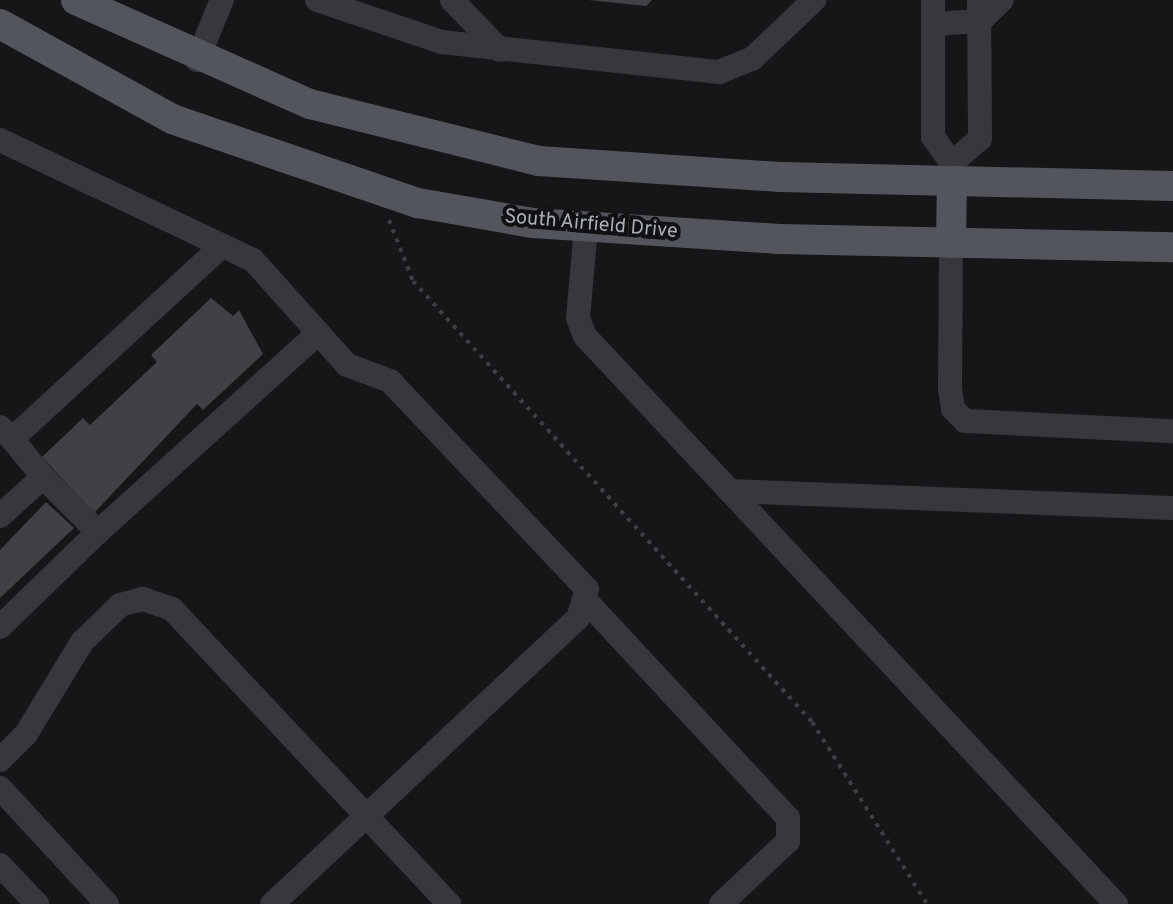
<!DOCTYPE html>
<html>
<head>
<meta charset="utf-8">
<style>
  body { margin:0 }
  #map { position:relative; width:1173px; height:904px; overflow:hidden; background:#161618; font-family:Overpass,sans-serif }
  div>[style] { position:absolute }
  [style*='--x'] { left:calc(var(--x)*1px); top:calc(var(--y)*1px); width:calc(var(--w)*1px); rotate:calc(var(--a)*1deg) }
  .building>* { inset:0; background:#404145 }
  .path>* { height:4px; margin-top:-2px; transform-origin:0; background:repeating-linear-gradient(90deg,#3d3f44 0 4px,transparent 0 10px) }
  .minor>* { height:24px; margin:-12px; padding:0 12px; transform-origin:12px; border-radius:12px; background:#37383d }
  .major>* { height:30px; margin:-15px; padding:0 15px; transform-origin:15px; border-radius:15px; background:#53555c }
  span { translate:-50% -50%; white-space:nowrap; text-align:center; line-height:1.15; -webkit-text-stroke:8px #111113; paint-order:stroke }
  .street-label { font-size:20px; color:#a8adb8 }
</style>
</head>
<body>
<div id="map">
  <div class="building">
    <i style="clip-path:polygon(588px 0,652px 0,646px 6px)"></i>
    <i style="clip-path:polygon(211px 298px,233px 316px,239px 310px,263px 354px,203px 410px,197px 404px,94px 513px,42px 457px,83px 418px,90px 425px,157px 362px,151px 355px)"></i>
    <i style="clip-path:polygon(46px 502px,74px 528px,0 598px,0 550px)"></i>
  </div>
  <div class="path">
    <i style="--x:389;--y:220;--w:66;--a:68.5"></i>
    <i style="--x:413;--y:281;--w:595;--a:47.86"></i>
    <i style="--x:812;--y:722;--w:215;--a:57.7"></i>
  </div>
  <div class="minor">
    <i style="--x:317;--y:0;--w:132;--a:18.6"></i>
    <i style="--x:442;--y:42;--w:279;--a:6.2"></i>
    <i style="--x:719;--y:72;--w:35;--a:-22"></i>
    <i style="--x:752;--y:59;--w:86;--a:-43.6"></i>
    <i style="--x:452;--y:0;--w:69;--a:46.2"></i>
    <i style="--x:933;--y:0;--w:137;--a:90"></i>
    <i style="--x:933;--y:137;--w:32;--a:54"></i>
    <i style="--x:952;--y:163;--w:18;--a:90"></i>
    <i style="--x:933;--y:24;--w:47;--a:-3.7"></i>
    <i style="--x:980;--y:21;--w:30;--a:-44"></i>
    <i style="--x:197;--y:60;--w:65;--a:-67.4"></i>
    <i style="--x:0;--y:140;--w:280;--a:25.4"></i>
    <i style="--x:253;--y:260;--w:141;--a:48.2"></i>
    <i style="--x:347;--y:365;--w:46;--a:20.4"></i>
    <i style="--x:390;--y:381;--w:286;--a:46.6"></i>
    <i style="--x:587;--y:589;--w:30;--a:107"></i>
    <i style="--x:578;--y:618;--w:419;--a:136.9"></i>
    <i style="--x:952;--y:163;--w:37;--a:-41"></i>
    <i style="--x:980;--y:139;--w:139;--a:-90.4"></i>
    <i style="--x:586;--y:227;--w:91;--a:95"></i>
    <i style="--x:578;--y:318;--w:19;--a:69"></i>
    <i style="--x:585;--y:336;--w:778;--a:46.93"></i>
    <i style="--x:951;--y:243;--w:146;--a:90.4"></i>
    <i style="--x:950;--y:389;--w:20;--a:81"></i>
    <i style="--x:953;--y:409;--w:17;--a:45"></i>
    <i style="--x:965;--y:421;--w:208;--a:2.8"></i>
    <i style="--x:0;--y:427;--w:17;--a:45"></i>
    <i style="--x:12;--y:439;--w:284;--a:-42.6"></i>
    <i style="--x:43;--y:477;--w:78;--a:45"></i>
    <i style="--x:98;--y:532;--w:297;--a:-42.1"></i>
    <i style="--x:730;--y:491;--w:443;--a:2.2"></i>
    <i style="--x:0;--y:516;--w:58;--a:-42.2"></i>
    <i style="--x:43;--y:477;--w:49;--a:-129.2"></i>
    <i style="--x:588;--y:603;--w:294;--a:47.1"></i>
    <i style="--x:788;--y:818;--w:23;--a:90"></i>
    <i style="--x:788;--y:841;--w:92;--a:136.8"></i>
    <i style="--x:0;--y:627;--w:136;--a:-44.1"></i>
    <i style="--x:0;--y:760;--w:37;--a:-45"></i>
    <i style="--x:26;--y:734;--w:108;--a:-58.7"></i>
    <i style="--x:82;--y:642;--w:53;--a:-44.2"></i>
    <i style="--x:120;--y:605;--w:24;--a:-15"></i>
    <i style="--x:143;--y:599;--w:31;--a:19"></i>
    <i style="--x:172;--y:609;--w:405;--a:46.8"></i>
    <i style="--x:0;--y:788;--w:158;--a:47.3"></i>
    <i style="--x:0;--y:865;--w:54;--a:46.5"></i>
  </div>
  <div class="major">
    <i style="--x:76;--y:0;--w:256;--a:24"></i>
    <i style="--x:310;--y:104;--w:236;--a:14"></i>
    <i style="--x:539;--y:161;--w:242;--a:3.8"></i>
    <i style="--x:780;--y:177;--w:393;--a:1.3"></i>
    <i style="--x:0;--y:24;--w:196;--a:28.9"></i>
    <i style="--x:172;--y:119;--w:260;--a:18.9"></i>
    <i style="--x:418;--y:203;--w:117;--a:9.9"></i>
    <i style="--x:533;--y:223;--w:247;--a:3.7"></i>
    <i style="--x:779;--y:239;--w:394;--a:1.2"></i>
    <i style="--x:951;--y:243;--w:62;--a:-89.1"></i>
  </div>
  <div class="street-label">
    <span style="left:591px;top:225px;rotate:5deg">South Airfield Drive</span>
  </div>
</div>
</body>
</html>
